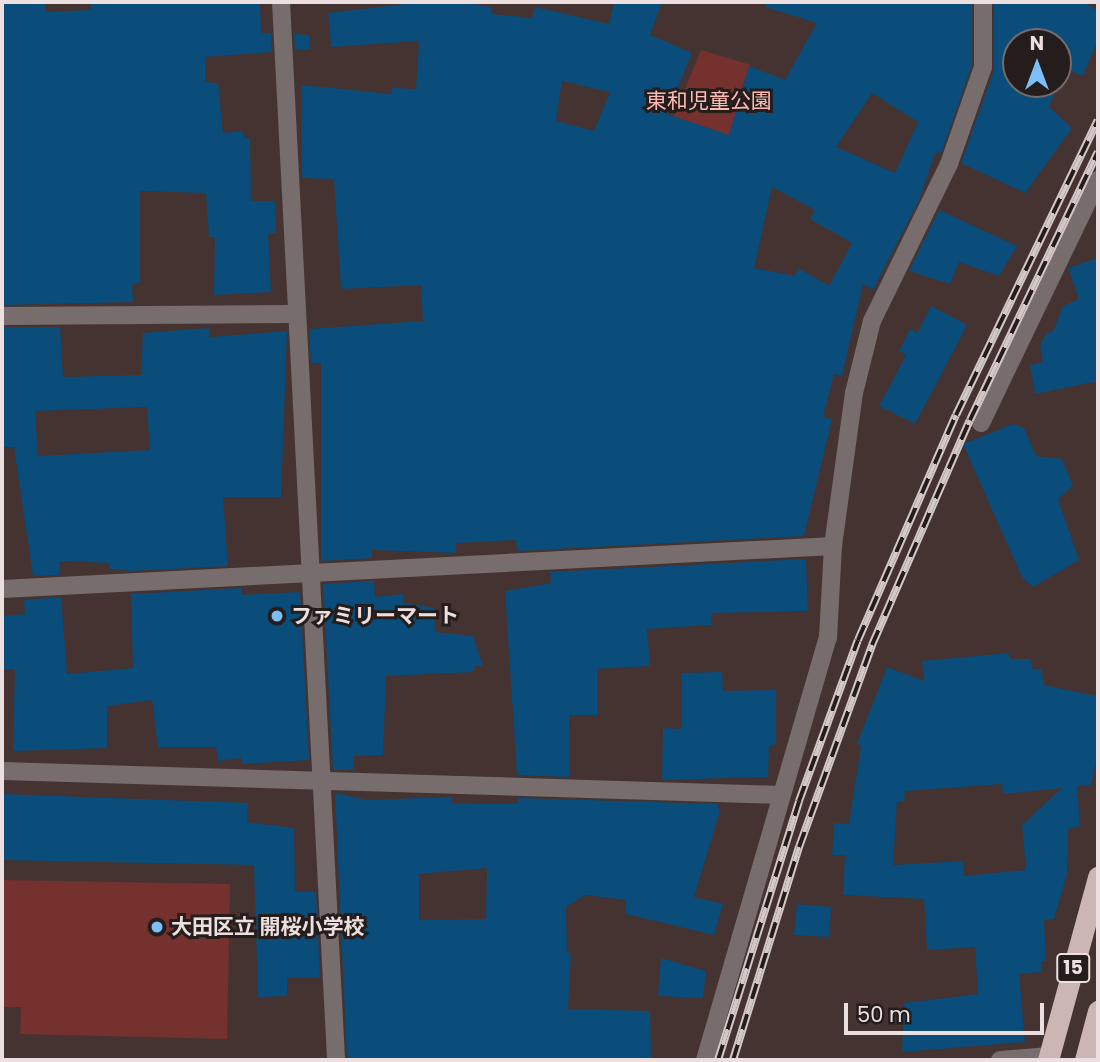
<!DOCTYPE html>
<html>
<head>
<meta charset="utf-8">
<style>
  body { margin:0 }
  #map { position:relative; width:1100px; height:1062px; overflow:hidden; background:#443331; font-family:Poppins,"Noto Sans JP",sans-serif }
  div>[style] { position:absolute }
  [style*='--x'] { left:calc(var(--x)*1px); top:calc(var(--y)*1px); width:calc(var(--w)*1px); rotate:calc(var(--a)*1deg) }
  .green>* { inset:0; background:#74312e }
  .building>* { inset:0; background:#0a4c7a }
  .street>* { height:18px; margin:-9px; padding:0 9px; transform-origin:9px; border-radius:9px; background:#766d6c }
  .highway>* { height:21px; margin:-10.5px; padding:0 10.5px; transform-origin:10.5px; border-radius:10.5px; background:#ccb6b3 }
  .rail>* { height:8px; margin-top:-4px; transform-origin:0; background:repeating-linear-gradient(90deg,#251d1c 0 16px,#d3c8c6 0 32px); box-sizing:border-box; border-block:2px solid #d3c8c6 }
  .dots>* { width:19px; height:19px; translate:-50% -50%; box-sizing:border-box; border:4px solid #251d1c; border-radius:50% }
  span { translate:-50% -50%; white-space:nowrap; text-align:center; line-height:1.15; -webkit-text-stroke:6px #251d1c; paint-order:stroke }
  .shield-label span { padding:2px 5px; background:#251d1c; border:2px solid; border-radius:5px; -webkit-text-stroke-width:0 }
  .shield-label { font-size:19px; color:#ebe0df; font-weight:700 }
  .park-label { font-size:21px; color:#fcbab4 }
  .poi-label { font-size:21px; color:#ebe0df; font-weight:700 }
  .left { translate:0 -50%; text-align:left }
  .frame { position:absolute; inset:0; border:4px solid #ebe0df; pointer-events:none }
  .north { position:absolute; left:1002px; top:28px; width:70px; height:70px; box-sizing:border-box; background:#251d1c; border:2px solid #746b6a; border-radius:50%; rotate:0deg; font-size:19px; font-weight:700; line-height:28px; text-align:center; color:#ebe0df }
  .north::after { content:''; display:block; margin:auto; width:24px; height:32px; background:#7bbef8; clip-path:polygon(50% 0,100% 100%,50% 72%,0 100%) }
  .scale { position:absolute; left:844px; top:1003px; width:200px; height:32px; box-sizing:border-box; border:4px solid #ebe0df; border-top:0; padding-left:9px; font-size:21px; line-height:24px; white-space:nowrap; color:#ebe0df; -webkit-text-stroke:5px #251d1c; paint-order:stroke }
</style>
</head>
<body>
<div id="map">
  <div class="green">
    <i style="clip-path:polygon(701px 50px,751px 65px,734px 106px,750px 110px,739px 142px,659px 153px)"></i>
    <i style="clip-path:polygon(2px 880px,230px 884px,227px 1039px,20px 1034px,21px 1007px,2px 1007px)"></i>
  </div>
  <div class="building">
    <i style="clip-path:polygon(2px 2px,45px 2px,46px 12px,91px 10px,90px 2px,260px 2px,261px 33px,271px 33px,272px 52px,205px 57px,205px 82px,218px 83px,223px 133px,243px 131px,243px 138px,250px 138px,251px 201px,275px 201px,276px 233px,268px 233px,271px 292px,214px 295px,215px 237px,209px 237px,206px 193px,140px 191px,140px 283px,132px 284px,133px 302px,2px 305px)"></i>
    <i style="clip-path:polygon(evenodd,422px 2px,461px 2px,491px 7px,492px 14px,532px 18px,535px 7px,609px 24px,614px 2px,662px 2px,650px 35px,692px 53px,667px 114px,729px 135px,749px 66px,785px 80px,817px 23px,765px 7px,766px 2px,972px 2px,972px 65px,941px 154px,936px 151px,919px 200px,873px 290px,863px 284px,842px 376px,834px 374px,823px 417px,832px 419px,804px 536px,517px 551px,516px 540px,456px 543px,456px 553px,372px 550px,372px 558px,321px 561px,321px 363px,311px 363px,309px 329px,423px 321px,421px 285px,341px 289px,334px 179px,302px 178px,301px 85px,392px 94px,392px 88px,416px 89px,419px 41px,331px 47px,328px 13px,422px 2px,562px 81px,610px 92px,594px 131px,556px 121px,562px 81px,422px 2px,872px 93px,918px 122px,895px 173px,836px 147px,872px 93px,422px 2px,772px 187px,815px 210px,810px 219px,852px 243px,829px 286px,798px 268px,795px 276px,754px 268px,772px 187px)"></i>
    <i style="clip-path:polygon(994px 2px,1084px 2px,1098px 11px,1098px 39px,1083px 76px,1058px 65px,1058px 42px,1016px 42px,1016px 84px,1058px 84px,1049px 107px,1072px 128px,1025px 193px,961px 163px,994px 70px)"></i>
    <i style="clip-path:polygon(294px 34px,309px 35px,310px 49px,295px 50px)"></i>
    <i style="clip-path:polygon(939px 210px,1017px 246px,999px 276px,959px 262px,950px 284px,909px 271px)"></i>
    <i style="clip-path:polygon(1098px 258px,1098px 381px,1035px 394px,1030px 365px,1043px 362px,1040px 346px,1046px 333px,1053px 332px,1063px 306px,1079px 299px,1068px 268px)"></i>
    <i style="clip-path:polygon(931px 306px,967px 325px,915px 424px,879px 406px,906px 355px,899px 351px,910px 329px,917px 333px)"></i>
    <i style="clip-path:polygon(evenodd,2px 327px,60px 327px,63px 377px,141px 375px,143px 333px,209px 328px,210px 337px,287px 331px,281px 497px,223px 497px,228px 566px,131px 571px,110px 569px,110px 563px,60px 561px,59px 575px,33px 576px,14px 447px,2px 447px,2px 327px,147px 407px,150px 450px,38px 456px,35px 411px,147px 407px)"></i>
    <i style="clip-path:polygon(1013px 424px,1024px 428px,1036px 456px,1062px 459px,1073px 486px,1058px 499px,1079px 560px,1033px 587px,1022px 577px,963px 444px)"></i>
    <i style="clip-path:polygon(806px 559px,808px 611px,712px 613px,711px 625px,647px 629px,650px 666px,597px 669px,597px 715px,569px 715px,570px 777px,517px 775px,505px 591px,551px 583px,550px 572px)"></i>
    <i style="clip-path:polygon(374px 581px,375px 597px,403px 594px,403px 603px,434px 608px,435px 632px,473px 636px,483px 666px,475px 666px,473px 672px,386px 676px,383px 755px,353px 756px,354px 770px,333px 770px,323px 584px)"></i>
    <i style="clip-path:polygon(241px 588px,241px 595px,300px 592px,309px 760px,242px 764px,241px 758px,218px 761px,216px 747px,158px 747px,152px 700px,107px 706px,107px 748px,13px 751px,15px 669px,2px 669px,2px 616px,25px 614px,24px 600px,61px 597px,67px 674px,133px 668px,131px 594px)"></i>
    <i style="clip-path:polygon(evenodd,1008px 653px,1011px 659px,1030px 659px,1033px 669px,1041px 669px,1044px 685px,1096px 696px,1098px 704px,1098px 750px,1091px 785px,1077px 786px,1080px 826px,1068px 829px,1067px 874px,1054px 919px,1044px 920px,1046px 961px,1041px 961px,1041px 972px,1019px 974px,1025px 1042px,902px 1052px,904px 1003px,978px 994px,975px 947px,927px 950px,924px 899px,843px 895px,845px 855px,832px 855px,834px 823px,849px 824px,861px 746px,857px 744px,887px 667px,924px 681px,922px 661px,1008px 653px,1002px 784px,1003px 794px,1062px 788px,1022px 825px,1026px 870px,964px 876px,963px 861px,893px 865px,897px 801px,904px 802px,905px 791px,1002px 784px)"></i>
    <i style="clip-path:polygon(722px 672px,723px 691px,776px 690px,776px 744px,769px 746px,768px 777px,662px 780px,663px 728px,681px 729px,682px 673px)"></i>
    <i style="clip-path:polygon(evenodd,335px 793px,367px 800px,452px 797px,452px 803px,518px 804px,518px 798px,717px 804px,720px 811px,694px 897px,723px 904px,714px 935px,626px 914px,625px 900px,585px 895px,566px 907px,567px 953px,571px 953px,568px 1009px,650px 1011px,651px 1060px,347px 1060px,335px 793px,487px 868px,486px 919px,419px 920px,419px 874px,487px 868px)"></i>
    <i style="clip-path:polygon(2px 794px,248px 803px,247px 822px,294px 828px,295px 892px,316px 892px,320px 978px,287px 978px,287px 996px,258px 997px,254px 865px,2px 860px)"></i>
    <i style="clip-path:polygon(797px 904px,831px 907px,829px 937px,794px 935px)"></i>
    <i style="clip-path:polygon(661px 958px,706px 971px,703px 998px,658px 996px)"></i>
  </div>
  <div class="street">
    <i style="--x:281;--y:2;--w:1059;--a:87.02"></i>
    <i style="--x:2;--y:316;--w:294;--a:-0.4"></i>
    <i style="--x:981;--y:423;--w:270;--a:-64.3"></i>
    <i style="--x:2;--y:589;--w:832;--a:-2.96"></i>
    <i style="--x:2;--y:771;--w:779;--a:1.76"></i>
    <i style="--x:705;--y:1060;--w:440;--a:-73.8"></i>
    <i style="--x:828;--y:638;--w:92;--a:-86.9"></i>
    <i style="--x:833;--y:546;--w:154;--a:-82.2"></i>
    <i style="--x:854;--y:393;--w:74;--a:-76"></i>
    <i style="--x:872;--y:321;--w:175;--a:-63.9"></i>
    <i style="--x:949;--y:164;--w:103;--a:-70.7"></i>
    <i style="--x:983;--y:67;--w:65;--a:-90"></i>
    <i style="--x:1000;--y:1060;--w:49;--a:-4.7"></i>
  </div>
  <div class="highway">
    <i style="--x:1048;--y:1060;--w:190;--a:-74.7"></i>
    <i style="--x:1085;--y:1060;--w:51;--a:-75.1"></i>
  </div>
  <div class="rail">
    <i style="--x:718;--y:1060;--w:271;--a:-72.6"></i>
    <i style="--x:799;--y:801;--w:171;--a:-69.9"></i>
    <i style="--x:858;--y:640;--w:245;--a:-66.5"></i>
    <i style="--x:956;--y:415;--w:327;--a:-64.3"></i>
    <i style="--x:733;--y:1060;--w:223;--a:-72.8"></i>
    <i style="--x:799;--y:847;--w:215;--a:-70.1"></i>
    <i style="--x:872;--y:645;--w:245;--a:-66.5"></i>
    <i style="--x:970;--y:420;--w:297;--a:-64.5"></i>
  </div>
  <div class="dots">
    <i style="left:277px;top:616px;background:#7bbef8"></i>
    <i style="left:157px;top:927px;background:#7bbef8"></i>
  </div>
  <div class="shield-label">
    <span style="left:1073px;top:968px">15</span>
  </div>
  <div class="park-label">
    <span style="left:709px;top:101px">東和児童公園</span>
  </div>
  <div class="poi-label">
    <span class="left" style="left:291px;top:616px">ファミリーマート</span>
    <span class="left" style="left:171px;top:927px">大田区立 開桜小学校</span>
  </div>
  <div class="frame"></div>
  <div class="north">N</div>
  <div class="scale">50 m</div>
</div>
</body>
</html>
